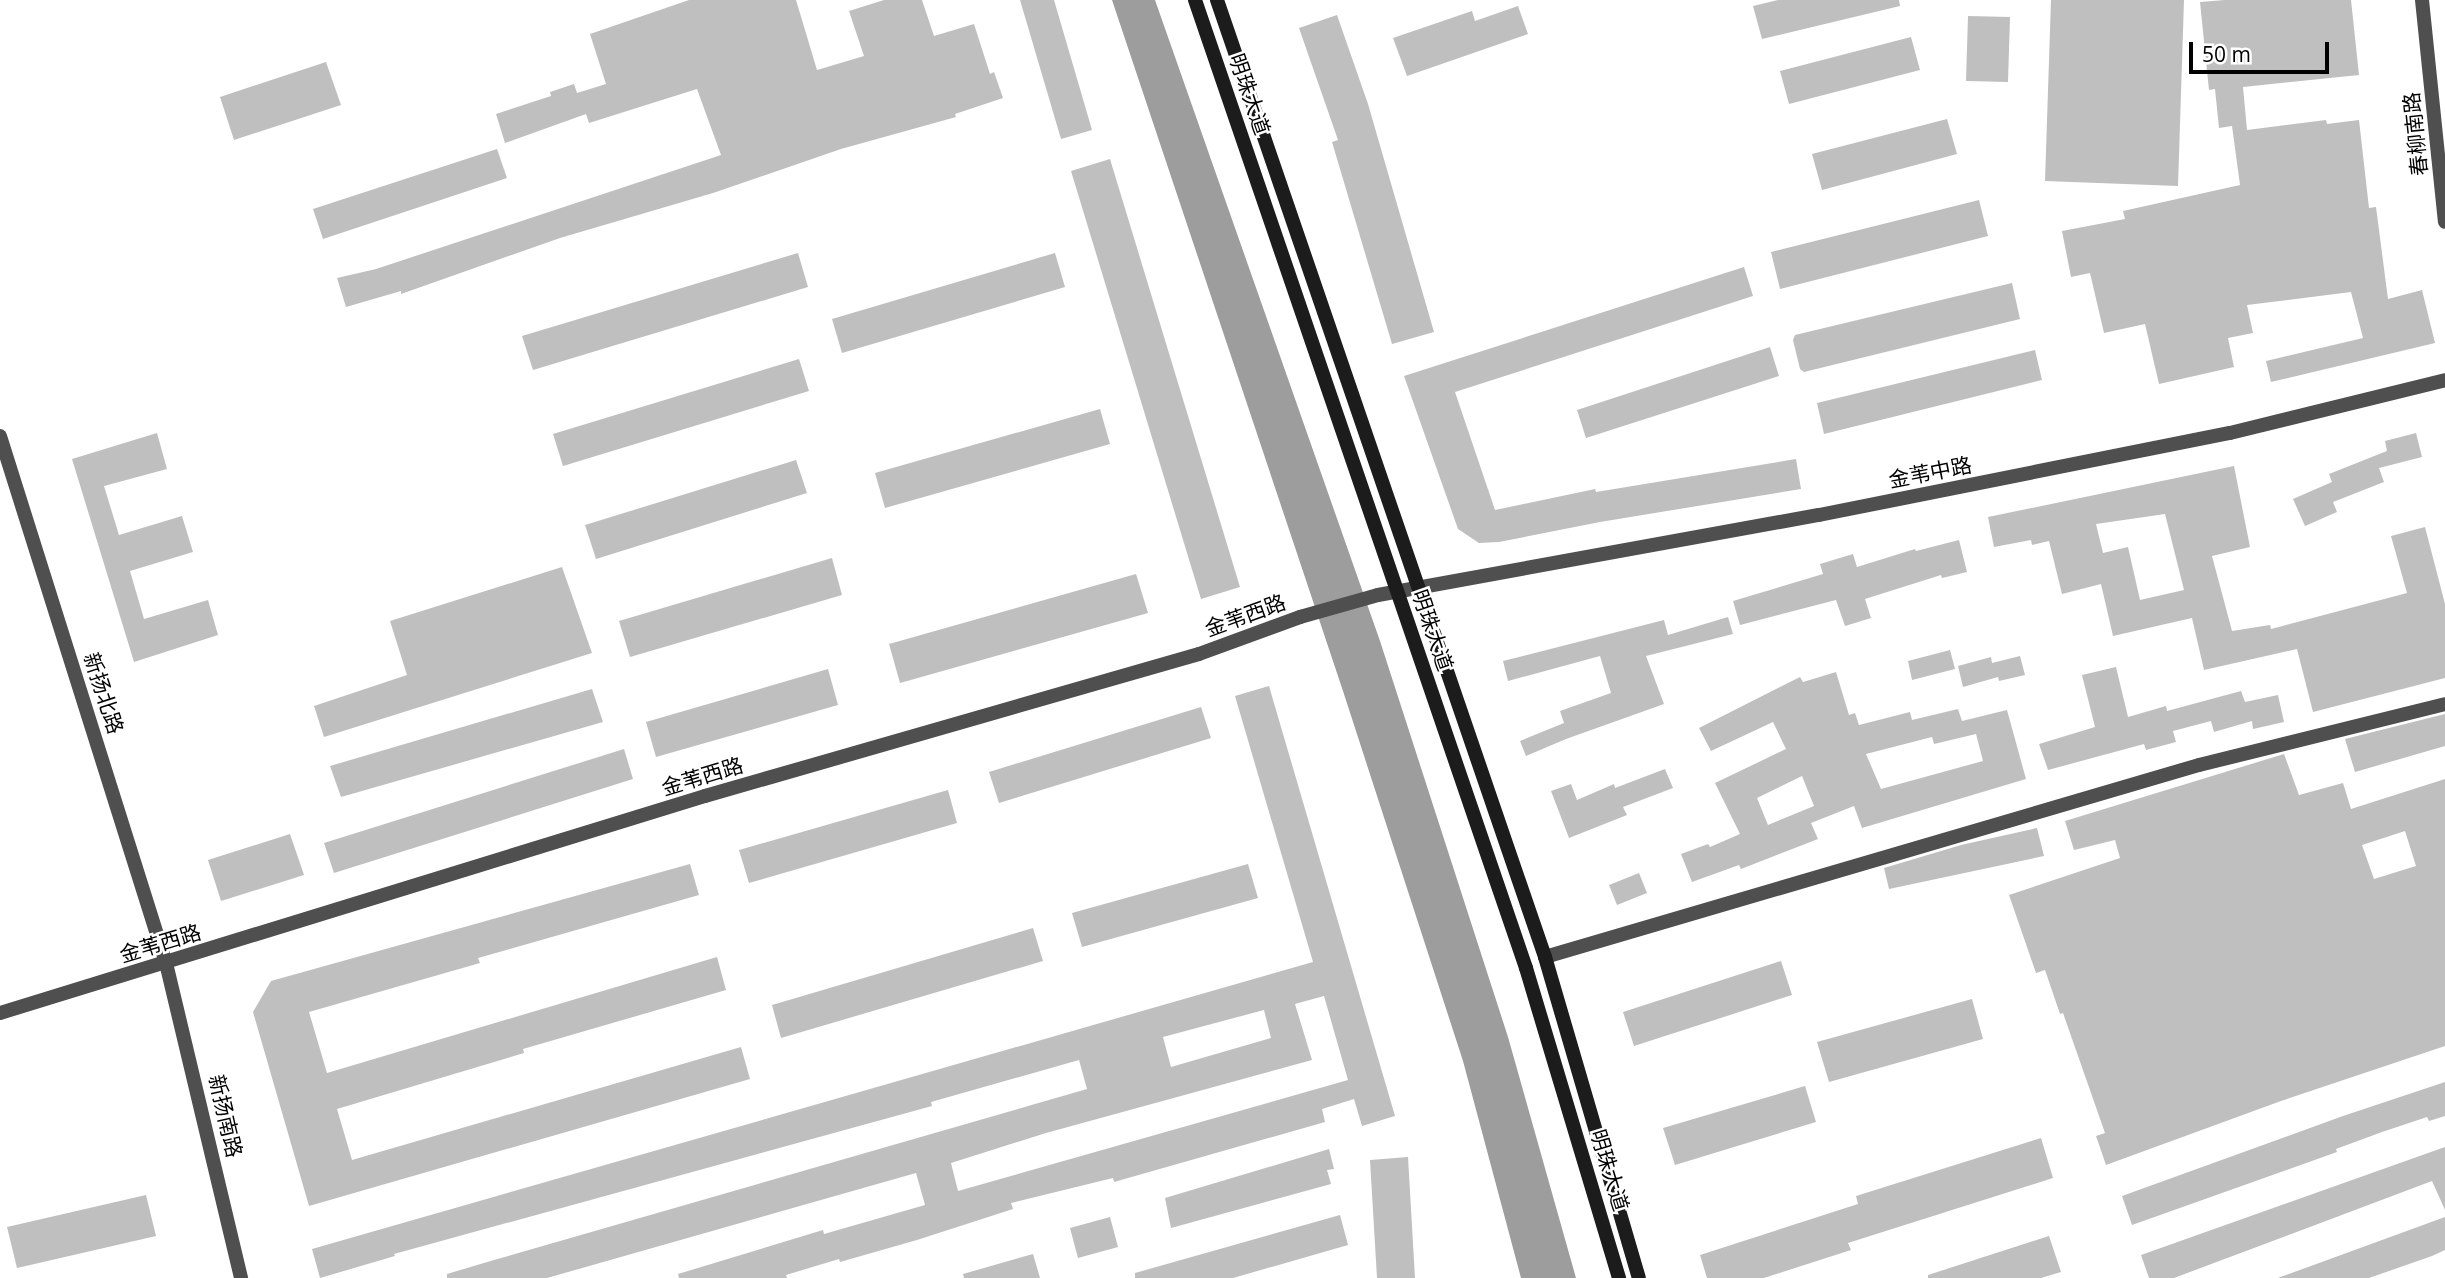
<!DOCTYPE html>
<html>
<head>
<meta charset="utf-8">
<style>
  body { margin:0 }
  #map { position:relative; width:2445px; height:1278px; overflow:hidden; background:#fff; font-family:"Open Sans","Noto Sans SC",sans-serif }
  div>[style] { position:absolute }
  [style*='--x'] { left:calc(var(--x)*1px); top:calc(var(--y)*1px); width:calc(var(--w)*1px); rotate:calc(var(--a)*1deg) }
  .water>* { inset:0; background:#9d9d9d }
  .building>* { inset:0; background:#bfbfbf }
  .minor>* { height:14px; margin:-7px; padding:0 7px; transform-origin:7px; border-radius:7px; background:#4f4f4f }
  .tertiary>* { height:14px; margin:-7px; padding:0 7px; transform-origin:7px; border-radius:7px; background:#4f4f4f }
  .secondary>* { height:14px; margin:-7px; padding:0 7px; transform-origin:7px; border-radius:7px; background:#1c1c1c }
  span { translate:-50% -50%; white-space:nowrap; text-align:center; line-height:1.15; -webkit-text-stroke:5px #fff; paint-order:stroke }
  .street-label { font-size:21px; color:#000 }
  .scale { position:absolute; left:2189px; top:42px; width:140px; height:32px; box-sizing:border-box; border:4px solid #000; border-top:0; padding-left:9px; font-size:21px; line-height:24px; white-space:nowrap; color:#000; -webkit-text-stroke:5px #fff; paint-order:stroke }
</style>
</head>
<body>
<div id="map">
  <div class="water">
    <i style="clip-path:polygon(1112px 0,1155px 0,1380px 641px,1508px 1037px,1576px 1278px,1521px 1278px,1463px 1061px,1343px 691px)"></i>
  </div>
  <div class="building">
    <i style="clip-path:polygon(689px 0,796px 0,817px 70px,864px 56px,849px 11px,884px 0,922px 0,934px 36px,974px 24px,990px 74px,994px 72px,1003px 98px,955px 114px,956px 117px,841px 149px,713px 193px,560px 238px,401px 294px,401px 291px,346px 307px,337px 278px,376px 269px,721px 155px,697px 89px,589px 123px,586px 114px,505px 143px,496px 114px,551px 96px,550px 92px,574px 84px,577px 93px,606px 84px,590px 34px)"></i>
    <i style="clip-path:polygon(1020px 0,1054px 0,1092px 130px,1061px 139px)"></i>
    <i style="clip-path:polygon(1778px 0,1899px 0,1900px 6px,1762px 39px,1753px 6px)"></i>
    <i style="clip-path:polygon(2051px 0,2184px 0,2178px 186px,2045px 181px)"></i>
    <i style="clip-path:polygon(2225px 0,2351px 0,2359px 75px,2243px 87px,2247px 130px,2326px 120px,2327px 124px,2359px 120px,2369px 208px,2376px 207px,2388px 299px,2422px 290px,2435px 343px,2271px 382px,2266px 361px,2363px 338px,2351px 292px,2247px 305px,2253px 333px,2228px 338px,2234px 367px,2159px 384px,2145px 324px,2104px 333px,2090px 273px,2071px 277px,2062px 231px,2125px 219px,2123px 211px,2240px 185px,2232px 126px,2219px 128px,2215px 89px,2209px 90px,2200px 2px)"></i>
    <i style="clip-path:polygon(1518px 6px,1528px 34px,1407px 76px,1393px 38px,1472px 11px,1475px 21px)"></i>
    <i style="clip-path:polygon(1337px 15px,1368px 104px,1434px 332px,1392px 344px,1332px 142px,1338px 140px,1299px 28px)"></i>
    <i style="clip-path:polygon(1968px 16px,2010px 17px,2008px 82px,1966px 81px)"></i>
    <i style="clip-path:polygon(1911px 37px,1920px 70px,1789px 104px,1780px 71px)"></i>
    <i style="clip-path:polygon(326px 62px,341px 105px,234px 140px,220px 97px)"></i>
    <i style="clip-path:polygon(1947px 119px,1957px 154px,1822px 190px,1812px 154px)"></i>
    <i style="clip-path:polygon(497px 149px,507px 178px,323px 239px,313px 209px)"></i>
    <i style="clip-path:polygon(1110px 159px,1240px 587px,1201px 599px,1071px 171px)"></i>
    <i style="clip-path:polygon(1979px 200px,1988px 236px,1780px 289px,1771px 252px)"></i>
    <i style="clip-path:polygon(798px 253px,808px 287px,533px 370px,522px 336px)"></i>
    <i style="clip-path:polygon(1055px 253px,1065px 287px,842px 353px,832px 319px)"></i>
    <i style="clip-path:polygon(1744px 267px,1753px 296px,1455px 392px,1495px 510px,1595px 489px,1596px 492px,1796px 459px,1801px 489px,1600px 522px,1499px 542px,1479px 543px,1458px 529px,1404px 376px)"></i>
    <i style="clip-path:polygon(2012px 283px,2020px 319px,1804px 372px,1800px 369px,1793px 340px,1795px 335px)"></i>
    <i style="clip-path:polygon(1770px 347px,1779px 376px,1586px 438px,1577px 410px)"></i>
    <i style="clip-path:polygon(2035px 350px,2042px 380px,1824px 434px,1817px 403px)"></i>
    <i style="clip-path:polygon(799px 359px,809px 391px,563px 466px,553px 434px)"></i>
    <i style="clip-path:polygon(1100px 409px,1110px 444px,885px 508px,875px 473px)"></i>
    <i style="clip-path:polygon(157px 433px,167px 469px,104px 486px,119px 535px,182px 516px,193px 552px,130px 571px,144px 619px,208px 600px,218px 635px,134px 662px,72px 459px)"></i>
    <i style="clip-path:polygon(2416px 433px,2422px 457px,2379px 468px,2384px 482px,2333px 502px,2337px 512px,2305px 526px,2293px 499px,2332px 482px,2329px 474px,2387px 451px,2385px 441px)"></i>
    <i style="clip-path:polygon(796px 460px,807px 493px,596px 559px,585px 525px)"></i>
    <i style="clip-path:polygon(evenodd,2234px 466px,2250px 547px,2212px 556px,2232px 631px,2270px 625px,2271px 629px,2407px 593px,2391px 536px,2425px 527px,2445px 604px,2445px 678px,2313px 712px,2297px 649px,2204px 670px,2192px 618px,2113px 636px,2101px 584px,2062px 594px,2049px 541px,2032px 545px,2031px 540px,1994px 547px,1988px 517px,2234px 466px,2165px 514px,2184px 590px,2140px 600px,2128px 547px,2103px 553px,2096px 524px,2165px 514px)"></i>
    <i style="clip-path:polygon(1959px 540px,1967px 572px,1942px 578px,1941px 575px,1865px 599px,1871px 618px,1845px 626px,1836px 600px,1740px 625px,1733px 601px,1823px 574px,1820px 564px,1853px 554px,1857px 567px,1915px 549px,1916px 551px)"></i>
    <i style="clip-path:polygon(832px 558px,842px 595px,630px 657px,619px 621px)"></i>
    <i style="clip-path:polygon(562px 567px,592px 653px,324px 737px,314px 706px,407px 675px,390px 621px)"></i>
    <i style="clip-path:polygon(1136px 574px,1148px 613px,900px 683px,889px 644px)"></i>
    <i style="clip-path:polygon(1728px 617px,1733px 634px,1646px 656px,1664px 704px,1566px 739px,1526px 756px,1520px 741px,1564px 723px,1560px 711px,1611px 693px,1600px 656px,1508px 681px,1503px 661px,1664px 620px,1668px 635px)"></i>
    <i style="clip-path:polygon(1950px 650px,1955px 669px,1912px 680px,1908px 661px)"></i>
    <i style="clip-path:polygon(2020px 656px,2025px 675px,1999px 681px,1998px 677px,1963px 687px,1958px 666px,1991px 657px,1992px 663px)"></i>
    <i style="clip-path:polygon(2116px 667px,2128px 717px,2166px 706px,2167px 711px,2241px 691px,2245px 702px,2278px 695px,2284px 722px,2253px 729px,2252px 721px,2214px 732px,2211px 721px,2173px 731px,2176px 742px,2146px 750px,2144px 744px,2048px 770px,2039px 744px,2095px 727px,2082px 675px)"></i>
    <i style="clip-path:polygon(828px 669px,838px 705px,656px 757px,646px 722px)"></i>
    <i style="clip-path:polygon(evenodd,1836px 672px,1849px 715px,1855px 713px,1859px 725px,1910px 712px,1912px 720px,1958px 709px,1962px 721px,2007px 710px,2026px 779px,1862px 828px,1854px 806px,1811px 823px,1818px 839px,1741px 869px,1739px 865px,1692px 882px,1681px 854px,1708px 844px,1710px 847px,1740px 834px,1715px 783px,1786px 749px,1773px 722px,1711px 751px,1699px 728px,1800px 677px,1803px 682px,1836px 672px,1976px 734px,1983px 761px,1881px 789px,1866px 754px,1932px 737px,1934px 744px,1976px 734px,1836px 672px,1802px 776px,1814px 806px,1768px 825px,1757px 798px,1802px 776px)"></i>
    <i style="clip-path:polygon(evenodd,1269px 686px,1395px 1116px,1362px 1126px,1354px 1099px,1322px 1109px,1325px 1122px,1114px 1182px,1113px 1178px,1011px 1203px,1013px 1209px,917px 1240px,840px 1262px,839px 1259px,786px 1275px,787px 1278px,679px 1278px,678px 1274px,823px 1230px,824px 1234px,925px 1205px,916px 1173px,547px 1278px,447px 1278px,447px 1274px,494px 1260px,1087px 1089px,1079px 1060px,931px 1102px,932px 1106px,394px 1254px,395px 1256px,320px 1278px,312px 1249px,1313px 962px,1235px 696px,1269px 686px,1324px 996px,1348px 1080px,958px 1191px,951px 1163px,1046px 1133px,1312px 1060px,1295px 1004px,1324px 996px,1269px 686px,1264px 1010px,1271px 1038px,1171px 1067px,1163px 1037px,1264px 1010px)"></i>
    <i style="clip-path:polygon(592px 689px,603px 722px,341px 797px,330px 766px)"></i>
    <i style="clip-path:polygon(1201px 707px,1211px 738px,999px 803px,989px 772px)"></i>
    <i style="clip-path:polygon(2445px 714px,2445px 746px,2355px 772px,2345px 739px)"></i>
    <i style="clip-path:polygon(624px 749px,633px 779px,334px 873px,324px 843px)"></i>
    <i style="clip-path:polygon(evenodd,2284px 754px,2299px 795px,2343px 783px,2351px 809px,2445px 779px,2445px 1046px,2281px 1101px,2106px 1165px,2096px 1136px,2105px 1133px,2063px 1013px,2060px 1014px,2045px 970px,2036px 973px,2009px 895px,2120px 858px,2115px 840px,2074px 850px,2065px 821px,2284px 754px,2405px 831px,2416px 866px,2374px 879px,2362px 845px,2405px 831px)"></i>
    <i style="clip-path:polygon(1665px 769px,1673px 788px,1623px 807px,1627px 815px,1569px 838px,1551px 791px,1571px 784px,1577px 800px,1614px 784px,1615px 788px)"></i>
    <i style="clip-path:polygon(948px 790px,957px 823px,749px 883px,739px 850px)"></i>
    <i style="clip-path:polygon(2037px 828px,2044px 856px,1889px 889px,1884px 868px,1961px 845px)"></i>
    <i style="clip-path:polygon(290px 834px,304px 875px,221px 901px,208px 860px)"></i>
    <i style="clip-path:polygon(690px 864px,699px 895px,478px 958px,480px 963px,309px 1012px,327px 1073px,717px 957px,726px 990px,523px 1049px,524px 1053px,337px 1109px,352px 1160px,741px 1047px,750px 1079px,309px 1206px,253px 1012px,271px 981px)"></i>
    <i style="clip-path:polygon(1248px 864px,1258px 898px,1082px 947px,1072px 913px)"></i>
    <i style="clip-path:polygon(1639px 873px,1647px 893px,1617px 905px,1609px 885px)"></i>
    <i style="clip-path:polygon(1033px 928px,1043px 961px,781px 1038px,772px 1005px)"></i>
    <i style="clip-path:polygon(1781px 961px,1792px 995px,1634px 1046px,1623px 1012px)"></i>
    <i style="clip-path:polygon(1972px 999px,1983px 1039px,1829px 1082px,1817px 1042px)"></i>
    <i style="clip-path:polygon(2445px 1082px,2445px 1116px,2429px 1121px,2427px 1117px,2382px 1132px,2336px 1149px,2337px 1152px,2132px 1225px,2122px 1196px,2343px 1116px)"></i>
    <i style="clip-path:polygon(1805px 1086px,1816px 1122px,1675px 1165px,1663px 1128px)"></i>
    <i style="clip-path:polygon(2041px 1138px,2053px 1178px,1848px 1243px,1851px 1250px,1764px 1278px,1707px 1278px,1700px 1255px,1858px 1204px,1856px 1196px)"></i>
    <i style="clip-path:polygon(2445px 1147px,2445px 1210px,2432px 1181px,2174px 1278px,2149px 1278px,2141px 1255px)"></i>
    <i style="clip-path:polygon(1329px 1149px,1334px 1169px,1327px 1170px,1331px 1184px,1171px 1228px,1165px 1198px)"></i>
    <i style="clip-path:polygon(1408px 1157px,1415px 1278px,1377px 1278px,1370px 1160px)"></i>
    <i style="clip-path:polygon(146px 1195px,156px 1236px,17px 1268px,7px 1227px)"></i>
    <i style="clip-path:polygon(1340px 1215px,1348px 1245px,1233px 1278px,1135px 1278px,1135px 1273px)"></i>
    <i style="clip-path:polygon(1110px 1217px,1118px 1247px,1078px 1258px,1070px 1228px)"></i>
    <i style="clip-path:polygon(2445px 1217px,2445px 1250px,2432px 1256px,2369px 1278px,2278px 1278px)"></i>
    <i style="clip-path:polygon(2049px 1236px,2061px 1272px,2041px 1278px,1928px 1278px,1928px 1275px)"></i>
    <i style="clip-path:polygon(1033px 1254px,1040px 1278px,964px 1278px,963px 1274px)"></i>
  </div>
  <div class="minor">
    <i style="--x:1545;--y:957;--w:682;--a:-16.36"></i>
    <i style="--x:2199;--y:765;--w:253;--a:-13.9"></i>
  </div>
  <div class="tertiary">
    <i style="--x:2422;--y:0;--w:223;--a:84.1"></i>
    <i style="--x:0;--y:436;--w:553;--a:72.52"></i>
    <i style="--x:166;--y:963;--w:324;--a:76.6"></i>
    <i style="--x:0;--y:1013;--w:738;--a:-17.11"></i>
    <i style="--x:705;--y:796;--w:514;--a:-16.04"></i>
    <i style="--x:1199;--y:654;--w:108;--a:-20.1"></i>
    <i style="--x:1300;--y:617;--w:81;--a:-15.8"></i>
    <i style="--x:1378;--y:595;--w:448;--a:-10.3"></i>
    <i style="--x:1819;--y:515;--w:419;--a:-11.3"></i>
    <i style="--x:2230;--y:433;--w:221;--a:-13.8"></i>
  </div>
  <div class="secondary">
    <i style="--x:1195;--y:0;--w:1023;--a:71.12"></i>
    <i style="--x:1526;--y:968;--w:324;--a:73.3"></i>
    <i style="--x:1217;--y:0;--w:1012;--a:71.08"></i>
    <i style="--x:1545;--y:957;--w:334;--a:73.7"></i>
  </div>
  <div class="street-label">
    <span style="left:1250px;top:94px;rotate:71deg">明珠大道</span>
    <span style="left:2415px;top:134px;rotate:-96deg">春柳南路</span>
    <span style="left:1930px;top:472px;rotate:-11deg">金苇中路</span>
    <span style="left:1245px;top:615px;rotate:-20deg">金苇西路</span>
    <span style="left:1433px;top:630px;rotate:71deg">明珠大道</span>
    <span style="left:104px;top:693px;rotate:72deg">新扬北路</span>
    <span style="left:702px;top:776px;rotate:-17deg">金苇西路</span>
    <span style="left:160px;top:943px;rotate:-17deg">金苇西路</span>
    <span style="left:226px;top:1116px;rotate:77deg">新扬南路</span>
    <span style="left:1610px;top:1170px;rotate:73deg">明珠大道</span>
  </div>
  <div class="scale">50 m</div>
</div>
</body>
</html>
